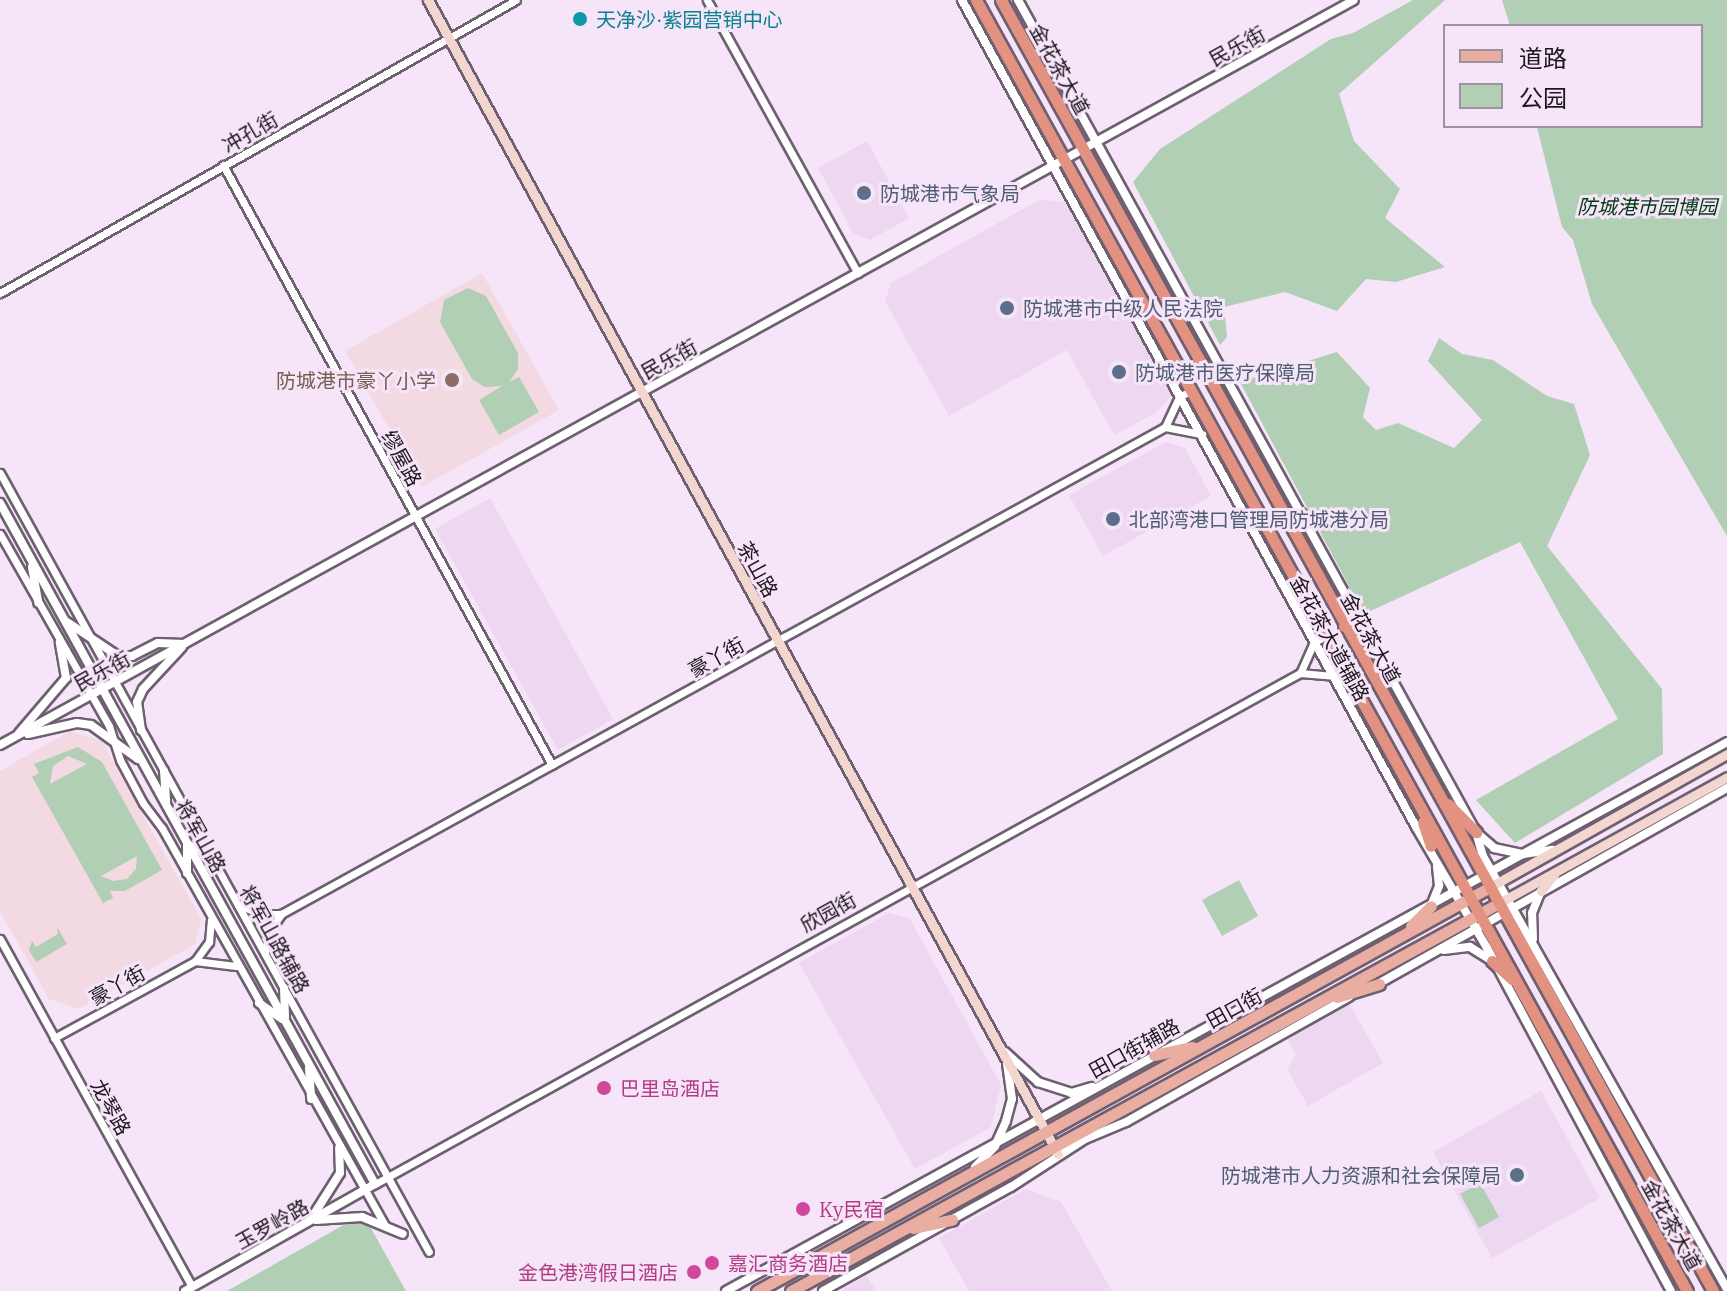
<!DOCTYPE html>
<html>
<head>
<meta charset="utf-8">
<style>
  body { margin:0 }
  #map { position:relative; width:1727px; height:1291px; overflow:hidden; background:#f6e4f8; font-family:"IBM Plex Serif","Noto Sans SC",serif }
  div>[style] { position:absolute }
  [style*='--x'] { left:calc(var(--x)*1px); top:calc(var(--y)*1px); width:calc(var(--w)*1px); rotate:calc(var(--a)*1deg) }
  .built>* { inset:0; background:#eed7f1 }
  .education>* { inset:0; background:#f2d9e2 }
  .green>* { inset:0; background:#b0cfb4 }
  .roads { filter:drop-shadow(2px 0 #6e5f71) drop-shadow(-2px 0 #6e5f71) drop-shadow(0 2px #6e5f71) drop-shadow(0 -2px #6e5f71) }
  .minor>* { height:7px; margin:-3.5px; padding:0 3.5px; transform-origin:3.5px; border-radius:3.5px; background:#fff }
  .tertiary>* { height:8px; margin:-4px; padding:0 4px; transform-origin:4px; border-radius:4px; background:#fff }
  .secondary>* { height:9px; margin:-4.5px; padding:0 4.5px; transform-origin:4.5px; border-radius:4.5px; background:#f4d6d0 }
  .primary>* { height:11px; margin:-5.5px; padding:0 5.5px; transform-origin:5.5px; border-radius:5.5px; background:#eaada1 }
  .trunk>* { height:11px; margin:-5.5px; padding:0 5.5px; transform-origin:5.5px; border-radius:5.5px; background:#e39282 }
  .dots>* { width:22px; height:22px; translate:-50% -50%; box-sizing:border-box; border:4px solid #f6e4f8; border-radius:50% }
  span { translate:-50% -50%; white-space:nowrap; text-align:center; line-height:1.15; -webkit-text-stroke:6px #f6e4f8; paint-order:stroke }
  .culture-label { font-size:20px; color:#0d838f }
  .left { translate:0 -50%; text-align:left }
  .street-label { font-size:20px; color:#1c161d }
  .service-label { font-size:20px; color:#4e5e75 }
  .right { translate:-100% -50%; text-align:right }
  .park-label { font-size:20px; color:#003a13; font-style:italic }
  .education-label { font-size:20px; color:#785e54 }
  .hotel-label { font-size:20px; color:#b23c85 }
  .legend { position:absolute; left:1443px; top:24px; width:260px; height:104px; box-sizing:border-box; background:#f6e4f8; border:2px solid #9f92a0; margin:0; padding:10px 14px; list-style:none; font-size:24px; color:#1c161d }
  .legend li { display:flex; align-items:center; gap:16px; height:40px }
  .legend b { width:40px; border:2px solid #9f92a0 }
</style>
</head>
<body>
<div id="map">
  <div class="built">
    <i style="clip-path:polygon(867px 141px,909px 218px,870px 240px,854px 234px,818px 168px)"></i>
    <i style="clip-path:polygon(1039px 200px,1066px 202px,1172px 394px,1157px 412px,1114px 435px,1067px 350px,949px 416px,885px 301px,891px 283px)"></i>
    <i style="clip-path:polygon(1166px 442px,1185px 448px,1211px 496px,1103px 556px,1069px 495px)"></i>
    <i style="clip-path:polygon(490px 498px,613px 719px,558px 750px,435px 529px)"></i>
    <i style="clip-path:polygon(889px 913px,910px 919px,1001px 1085px,991px 1127px,915px 1169px,799px 963px)"></i>
    <i style="clip-path:polygon(1349px 1003px,1383px 1063px,1308px 1106px,1287px 1069px,1296px 1055px,1285px 1036px)"></i>
    <i style="clip-path:polygon(1541px 1091px,1600px 1198px,1492px 1258px,1433px 1152px)"></i>
    <i style="clip-path:polygon(1026px 1189px,1061px 1202px,1112px 1291px,969px 1291px,939px 1238px)"></i>
    <i style="clip-path:polygon(867px 1276px,876px 1291px,840px 1291px)"></i>
  </div>
  <div class="education">
    <i style="clip-path:polygon(482px 273px,559px 410px,422px 487px,345px 351px)"></i>
    <i style="clip-path:polygon(70px 731px,102px 741px,201px 919px,195px 944px,79px 1009px,49px 999px,0 911px,0 771px)"></i>
  </div>
  <div class="green">
    <i style="clip-path:polygon(1413px 0,1445px 0,1339px 94px,1354px 141px,1400px 189px,1385px 218px,1445px 267px,1396px 282px,1366px 279px,1337px 311px,1285px 292px,1224px 307px,1227px 337px,1220px 345px,1133px 182px,1160px 149px,1331px 39px,1353px 33px)"></i>
    <i style="clip-path:polygon(1502px 0,1727px 0,1727px 536px,1592px 304px,1573px 240px,1562px 227px,1537px 127px,1701px 126px,1701px 26px,1510px 26px)"></i>
    <i style="clip-path:polygon(468px 288px,486px 296px,518px 353px,518px 369px,509px 382px,519px 377px,539px 412px,499px 435px,479px 400px,502px 386px,485px 387px,472px 379px,440px 322px,444px 300px)"></i>
    <i style="clip-path:polygon(1439px 338px,1462px 354px,1493px 360px,1547px 396px,1574px 404px,1590px 455px,1547px 546px,1662px 689px,1663px 754px,1515px 843px,1476px 800px,1618px 719px,1520px 542px,1364px 614px,1240px 382px,1337px 352px,1370px 388px,1363px 417px,1376px 430px,1398px 423px,1454px 448px,1482px 420px,1428px 361px)"></i>
    <i style="clip-path:polygon(evenodd,78px 747px,102px 762px,162px 870px,125px 891px,110px 891px,113px 898px,103px 903px,32px 777px,39px 773px,34px 764px,78px 747px,68px 756px,87px 764px,50px 784px,53px 766px,68px 756px,78px 747px,137px 856px,136px 869px,127px 879px,113px 881px,101px 876px,137px 856px)"></i>
    <i style="clip-path:polygon(1239px 880px,1258px 916px,1222px 936px,1202px 900px)"></i>
    <i style="clip-path:polygon(57px 927px,67px 944px,36px 962px,29px 950px,32px 941px,36px 947px,58px 934px)"></i>
    <i style="clip-path:polygon(1480px 1183px,1499px 1217px,1479px 1228px,1460px 1194px)"></i>
    <i style="clip-path:polygon(363px 1214px,406px 1291px,227px 1291px)"></i>
  </div>
  <div class="roads">
    <div class="minor">
      <i style="--x:707;--y:0;--w:312;--a:61.1"></i>
      <i style="--x:223;--y:165;--w:684;--a:61.26"></i>
      <i style="--x:0;--y:293;--w:593;--a:-29.59"></i>
      <i style="--x:1192;--y:390;--w:15;--a:152"></i>
      <i style="--x:1179;--y:397;--w:33;--a:115"></i>
      <i style="--x:1165;--y:427;--w:38;--a:11"></i>
      <i style="--x:0;--y:473;--w:889;--a:61.16"></i>
      <i style="--x:0;--y:534;--w:221;--a:60.4"></i>
      <i style="--x:109;--y:726;--w:36;--a:72"></i>
      <i style="--x:120;--y:760;--w:49;--a:61.9"></i>
      <i style="--x:143;--y:803;--w:31;--a:53"></i>
      <i style="--x:162;--y:828;--w:454;--a:60.7"></i>
      <i style="--x:1326;--y:636;--w:13;--a:153"></i>
      <i style="--x:1314;--y:642;--w:34;--a:114"></i>
      <i style="--x:1300;--y:673;--w:33;--a:5"></i>
      <i style="--x:1333;--y:676;--w:14;--a:-30"></i>
      <i style="--x:238;--y:905;--w:25;--a:21"></i>
      <i style="--x:261;--y:914;--w:20;--a:0"></i>
      <i style="--x:281;--y:914;--w:1009;--a:-28.85"></i>
      <i style="--x:0;--y:939;--w:397;--a:61.1"></i>
      <i style="--x:265;--y:952;--w:20;--a:-79"></i>
      <i style="--x:269;--y:932;--w:22;--a:-56"></i>
      <i style="--x:195;--y:961;--w:41;--a:7"></i>
      <i style="--x:54;--y:1038;--w:161;--a:-28.6"></i>
      <i style="--x:195;--y:961;--w:24;--a:-54"></i>
      <i style="--x:209;--y:942;--w:22;--a:-85"></i>
      <i style="--x:375;--y:1184;--w:1057;--a:-28.92"></i>
    </div>
    <div class="tertiary">
      <i style="--x:962;--y:0;--w:943;--a:61.23"></i>
      <i style="--x:1416;--y:827;--w:140;--a:59.6"></i>
      <i style="--x:1487;--y:948;--w:389;--a:61.8"></i>
      <i style="--x:1018;--y:0;--w:950;--a:61.17"></i>
      <i style="--x:1476;--y:832;--w:25;--a:74"></i>
      <i style="--x:1483;--y:856;--w:497;--a:60.6"></i>
      <i style="--x:0;--y:503;--w:777;--a:61.16"></i>
      <i style="--x:375;--y:1184;--w:218;--a:150.6"></i>
      <i style="--x:32;--y:567;--w:36;--a:80"></i>
      <i style="--x:67;--y:622;--w:61;--a:33.7"></i>
      <i style="--x:118;--y:656;--w:14;--a:0"></i>
      <i style="--x:132;--y:656;--w:29;--a:-27"></i>
      <i style="--x:158;--y:643;--w:26;--a:2"></i>
      <i style="--x:141;--y:730;--w:28;--a:-98"></i>
      <i style="--x:137;--y:702;--w:14;--a:-65"></i>
      <i style="--x:143;--y:689;--w:57;--a:-47.1"></i>
      <i style="--x:19;--y:733;--w:72;--a:-49.5"></i>
      <i style="--x:66;--y:678;--w:36;--a:-100"></i>
      <i style="--x:28;--y:734;--w:50;--a:-12.7"></i>
      <i style="--x:77;--y:723;--w:14;--a:8"></i>
      <i style="--x:91;--y:725;--w:58;--a:35.9"></i>
      <i style="--x:0;--y:745;--w:1545;--a:-28.82"></i>
      <i style="--x:164;--y:771;--w:30;--a:86"></i>
      <i style="--x:1477;--y:833;--w:23;--a:41"></i>
      <i style="--x:1494;--y:848;--w:30;--a:12"></i>
      <i style="--x:1523;--y:854;--w:30;--a:-8"></i>
      <i style="--x:189;--y:845;--w:28;--a:30"></i>
      <i style="--x:187;--y:873;--w:29;--a:-90"></i>
      <i style="--x:1431;--y:906;--w:22;--a:-68"></i>
      <i style="--x:1439;--y:886;--w:20;--a:-96"></i>
      <i style="--x:1533;--y:939;--w:26;--a:-92"></i>
      <i style="--x:1532;--y:913;--w:24;--a:-68"></i>
      <i style="--x:1444;--y:950;--w:26;--a:-7"></i>
      <i style="--x:1470;--y:947;--w:26;--a:32"></i>
      <i style="--x:1376;--y:985;--w:403;--a:-29.3"></i>
      <i style="--x:284;--y:988;--w:29;--a:88"></i>
      <i style="--x:259;--y:1003;--w:28;--a:35"></i>
      <i style="--x:1005;--y:1052;--w:45;--a:42.3"></i>
      <i style="--x:1038;--y:1082;--w:35;--a:18"></i>
      <i style="--x:1071;--y:1093;--w:22;--a:-16"></i>
      <i style="--x:309;--y:1068;--w:31;--a:86"></i>
      <i style="--x:975;--y:1167;--w:29;--a:-46"></i>
      <i style="--x:995;--y:1146;--w:27;--a:-66"></i>
      <i style="--x:1006;--y:1121;--w:23;--a:-75"></i>
      <i style="--x:1012;--y:1099;--w:35;--a:-98"></i>
      <i style="--x:311;--y:1219;--w:54;--a:-57.8"></i>
      <i style="--x:340;--y:1173;--w:25;--a:-92"></i>
      <i style="--x:316;--y:1220;--w:46;--a:-3.7"></i>
      <i style="--x:362;--y:1217;--w:44;--a:22.5"></i>
      <i style="--x:726;--y:1291;--w:1142;--a:-28.74"></i>
      <i style="--x:823;--y:1291;--w:215;--a:-29"></i>
      <i style="--x:1011;--y:1187;--w:88;--a:-33"></i>
      <i style="--x:1085;--y:1139;--w:44;--a:-22.5"></i>
      <i style="--x:1126;--y:1122;--w:256;--a:-29.3"></i>
    </div>
    <div class="secondary">
      <i style="--x:428;--y:0;--w:1315;--a:61.37"></i>
      <i style="--x:1490;--y:887;--w:272;--a:-29.3"></i>
      <i style="--x:1541;--y:891;--w:21;--a:-51"></i>
      <i style="--x:1499;--y:903;--w:260;--a:-28.9"></i>
    </div>
    <div class="primary">
      <i style="--x:1411;--y:926;--w:28;--a:-45"></i>
      <i style="--x:1337;--y:997;--w:44;--a:-17.2"></i>
      <i style="--x:1154;--y:1055;--w:39;--a:-12"></i>
      <i style="--x:913;--y:1228;--w:40;--a:-12"></i>
      <i style="--x:757;--y:1291;--w:837;--a:-28.86"></i>
      <i style="--x:791;--y:1291;--w:807;--a:-28.72"></i>
    </div>
    <div class="trunk">
      <i style="--x:976;--y:0;--w:1474;--a:61.16"></i>
      <i style="--x:1001;--y:0;--w:1474;--a:61.12"></i>
      <i style="--x:1286;--y:521;--w:16;--a:-27"></i>
      <i style="--x:1344;--y:626;--w:16;--a:-30"></i>
      <i style="--x:1448;--y:804;--w:40;--a:45"></i>
      <i style="--x:1423;--y:822;--w:25;--a:72"></i>
      <i style="--x:1492;--y:961;--w:27;--a:42"></i>
    </div>
  </div>
  <div class="dots">
    <i style="left:580px;top:19px;background:#0f9aa8"></i>
    <i style="left:864px;top:193px;background:#5c6f8a"></i>
    <i style="left:1007px;top:308px;background:#5c6f8a"></i>
    <i style="left:1119px;top:372px;background:#5c6f8a"></i>
    <i style="left:452px;top:380px;background:#8d6e63"></i>
    <i style="left:1113px;top:519px;background:#5c6f8a"></i>
    <i style="left:604px;top:1088px;background:#d1479c"></i>
    <i style="left:1517px;top:1175px;background:#5c6f8a"></i>
    <i style="left:803px;top:1209px;background:#d1479c"></i>
    <i style="left:712px;top:1263px;background:#d1479c"></i>
    <i style="left:694px;top:1272px;background:#d1479c"></i>
  </div>
  <div class="culture-label">
    <span class="left" style="left:596px;top:19px">天净沙·紫园营销中心</span>
  </div>
  <div class="street-label">
    <span style="left:1237px;top:46px;rotate:-29deg">民乐街</span>
    <span style="left:1060px;top:69px;rotate:61deg">金花茶大道</span>
    <span style="left:250px;top:132px;rotate:-30deg">冲孔街</span>
    <span style="left:669px;top:359px;rotate:-29deg">民乐街</span>
    <span style="left:402px;top:458px;rotate:61deg">缪屋路</span>
    <span style="left:758px;top:569px;rotate:61deg">茶山路</span>
    <span style="left:1330px;top:638px;rotate:61deg">金花茶大道辅路</span>
    <span style="left:1371px;top:638px;rotate:61deg">金花茶大道</span>
    <span style="left:716px;top:657px;rotate:-29deg">豪丫街</span>
    <span style="left:102px;top:671px;rotate:-29deg">民乐街</span>
    <span style="left:201px;top:836px;rotate:61deg">将军山路</span>
    <span style="left:828px;top:912px;rotate:-29deg">欣园街</span>
    <span style="left:275px;top:939px;rotate:61deg">将军山路辅路</span>
    <span style="left:117px;top:985px;rotate:-29deg">豪丫街</span>
    <span style="left:1234px;top:1008px;rotate:-29deg">田口街</span>
    <span style="left:1134px;top:1048px;rotate:-29deg">田口街辅路</span>
    <span style="left:111px;top:1107px;rotate:61deg">龙琴路</span>
    <span style="left:272px;top:1224px;rotate:-29deg">玉罗岭路</span>
    <span style="left:1672px;top:1225px;rotate:61deg">金花茶大道</span>
  </div>
  <div class="service-label">
    <span class="left" style="left:880px;top:193px">防城港市气象局</span>
    <span class="left" style="left:1023px;top:308px">防城港市中级人民法院</span>
    <span class="left" style="left:1135px;top:372px">防城港市医疗保障局</span>
    <span class="left" style="left:1129px;top:519px">北部湾港口管理局防城港分局</span>
    <span class="right" style="left:1501px;top:1175px">防城港市人力资源和社会保障局</span>
  </div>
  <div class="park-label">
    <span style="left:1647px;top:206px">防城港市园博园</span>
  </div>
  <div class="education-label">
    <span class="right" style="left:436px;top:380px">防城港市豪丫小学</span>
  </div>
  <div class="hotel-label">
    <span class="left" style="left:620px;top:1088px">巴里岛酒店</span>
    <span class="left" style="left:819px;top:1209px">Ky民宿</span>
    <span class="left" style="left:728px;top:1263px">嘉汇商务酒店</span>
    <span class="right" style="left:678px;top:1272px">金色港湾假日酒店</span>
  </div>
  <ul class="legend">
  <li><b style="height:10px;background:#eaada1"></b>道路</li>
  <li><b style="height:22px;background:#b0cfb4"></b>公园</li>
  </ul>
</div>
</body>
</html>
